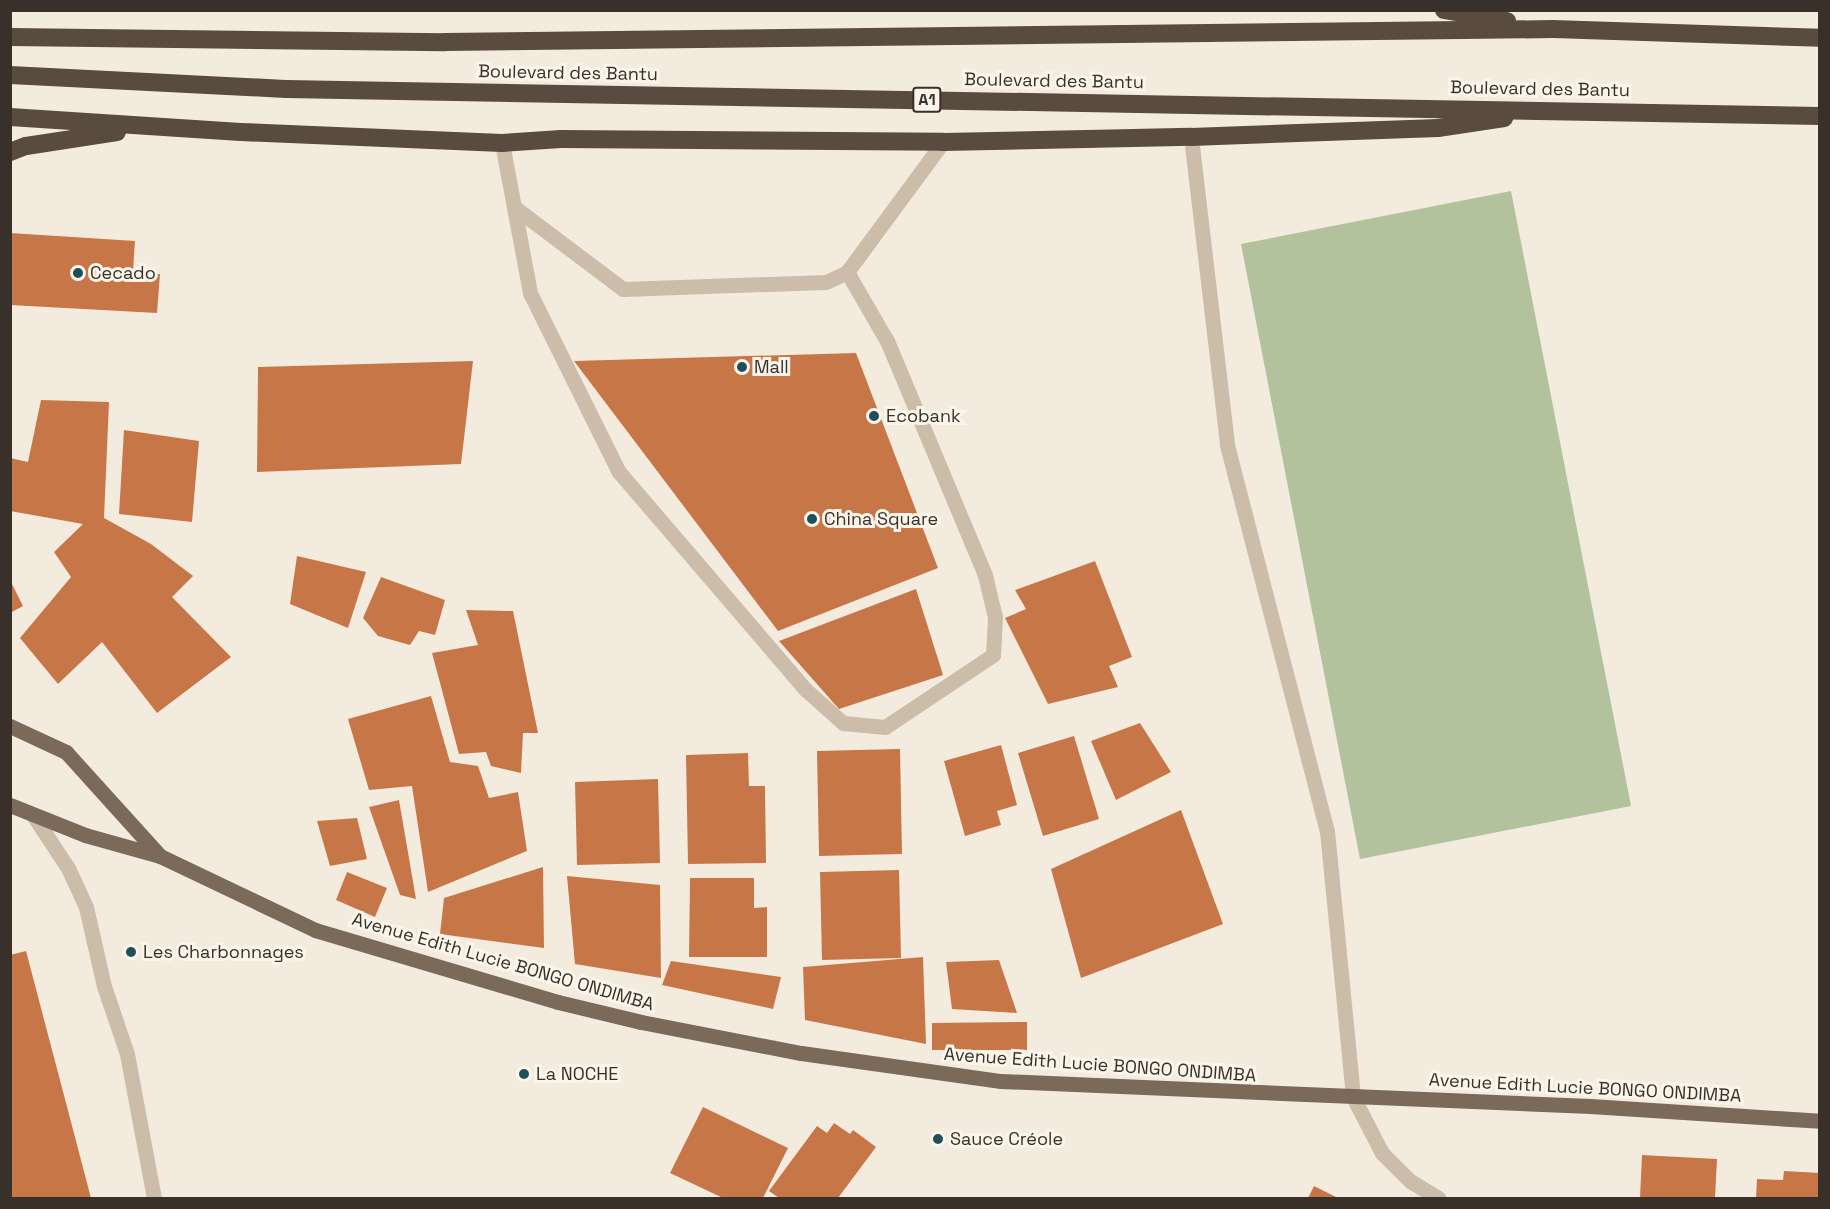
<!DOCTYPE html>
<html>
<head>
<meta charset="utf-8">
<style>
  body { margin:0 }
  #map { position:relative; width:1830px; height:1209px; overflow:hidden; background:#f3ecde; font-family:"Space Grotesk",sans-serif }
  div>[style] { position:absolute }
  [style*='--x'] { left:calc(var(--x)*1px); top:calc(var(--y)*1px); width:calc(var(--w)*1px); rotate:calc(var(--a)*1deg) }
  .green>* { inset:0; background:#b1c29d }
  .building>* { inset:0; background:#c77747 }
  .minor>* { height:15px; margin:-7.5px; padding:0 7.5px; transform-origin:7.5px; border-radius:7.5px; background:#cbbda9 }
  .major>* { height:15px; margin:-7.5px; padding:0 7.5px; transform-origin:7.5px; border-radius:7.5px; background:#7b695a }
  .highway>* { height:18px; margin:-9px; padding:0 9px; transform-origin:9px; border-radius:9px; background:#5a4b40 }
  .dots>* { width:16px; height:16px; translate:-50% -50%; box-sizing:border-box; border:3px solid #faf5ea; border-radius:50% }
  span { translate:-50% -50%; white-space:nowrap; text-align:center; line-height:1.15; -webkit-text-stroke:6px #faf5ea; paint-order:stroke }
  .shield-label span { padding:2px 4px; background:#faf5ea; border:2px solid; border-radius:4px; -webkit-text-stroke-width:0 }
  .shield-label { font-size:16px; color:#383029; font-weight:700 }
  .street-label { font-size:18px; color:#383029 }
  .poi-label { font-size:18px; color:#383029 }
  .left { translate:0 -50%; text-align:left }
  .frame { position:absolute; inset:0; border:12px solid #383029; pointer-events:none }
</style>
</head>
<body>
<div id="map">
  <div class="green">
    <i style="clip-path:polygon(1511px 191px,1631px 806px,1360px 859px,1241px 244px)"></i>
  </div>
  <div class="building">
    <i style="clip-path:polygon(10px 233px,135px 241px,133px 272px,160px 274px,157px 313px,10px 305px)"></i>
    <i style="clip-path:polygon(856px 353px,938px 568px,778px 631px,574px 361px)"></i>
    <i style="clip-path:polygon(473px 361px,461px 464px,257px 472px,258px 367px)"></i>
    <i style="clip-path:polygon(41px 400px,109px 402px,104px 518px,151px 544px,193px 576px,172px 597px,231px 657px,157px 713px,102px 642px,58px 684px,20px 638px,71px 577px,54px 552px,83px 524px,10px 511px,10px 458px,28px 462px)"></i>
    <i style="clip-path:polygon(124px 430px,199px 441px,192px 522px,119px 514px)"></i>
    <i style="clip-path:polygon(297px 556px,366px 572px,348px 628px,290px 604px)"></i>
    <i style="clip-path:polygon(1095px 561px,1132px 657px,1109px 666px,1118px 687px,1048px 704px,1005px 618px,1026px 609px,1015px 590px)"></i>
    <i style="clip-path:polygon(381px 577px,445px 600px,435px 635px,419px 631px,410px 645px,378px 636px,363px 618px)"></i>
    <i style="clip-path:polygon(10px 580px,23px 606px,10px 613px)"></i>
    <i style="clip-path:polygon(916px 589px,943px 675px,839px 709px,779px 641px)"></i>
    <i style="clip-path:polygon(466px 610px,513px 611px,538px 733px,523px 733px,521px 773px,491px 766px,486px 752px,459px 754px,432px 653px,478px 645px)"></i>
    <i style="clip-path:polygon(431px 696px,450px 762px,478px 766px,489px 798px,518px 792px,527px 851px,428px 892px,412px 786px,369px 790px,348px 719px)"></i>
    <i style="clip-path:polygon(1140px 723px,1171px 772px,1116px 800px,1091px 741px)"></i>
    <i style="clip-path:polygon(1074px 736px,1099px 819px,1043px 836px,1018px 753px)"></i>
    <i style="clip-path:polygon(1001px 745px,1017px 805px,997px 811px,1001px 825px,965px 836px,944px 761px)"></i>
    <i style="clip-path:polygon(900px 749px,902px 854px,819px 856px,817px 751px)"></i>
    <i style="clip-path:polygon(748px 753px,749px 786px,765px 786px,766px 863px,688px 864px,686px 755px)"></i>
    <i style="clip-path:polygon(658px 779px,660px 863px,577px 865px,575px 782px)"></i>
    <i style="clip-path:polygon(399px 800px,416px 899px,400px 895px,369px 807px)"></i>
    <i style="clip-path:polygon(1181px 810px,1223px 924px,1081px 978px,1051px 869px)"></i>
    <i style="clip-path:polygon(357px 818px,367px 859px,330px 866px,317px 821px)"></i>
    <i style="clip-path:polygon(543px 867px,544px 948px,440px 934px,444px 898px)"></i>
    <i style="clip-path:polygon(899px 870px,901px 958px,822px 960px,820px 872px)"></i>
    <i style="clip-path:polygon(347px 872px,387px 888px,375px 917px,336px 900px)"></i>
    <i style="clip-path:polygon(567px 876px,660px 885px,661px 978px,575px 964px)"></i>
    <i style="clip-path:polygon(690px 878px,754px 878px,754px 908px,767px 907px,767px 957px,689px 957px)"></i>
    <i style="clip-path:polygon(26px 951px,91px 1198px,10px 1198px,10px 955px)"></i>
    <i style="clip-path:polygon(923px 957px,926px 1044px,805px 1020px,803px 967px)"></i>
    <i style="clip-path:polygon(999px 960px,1017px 1013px,952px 1009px,946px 962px)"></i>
    <i style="clip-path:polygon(671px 961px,781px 977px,773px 1009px,662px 985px)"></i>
    <i style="clip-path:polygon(1027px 1022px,1027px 1050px,932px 1050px,932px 1023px)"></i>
    <i style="clip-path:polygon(703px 1107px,788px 1148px,763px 1198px,723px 1198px,670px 1173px)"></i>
    <i style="clip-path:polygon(834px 1123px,850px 1134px,853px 1130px,876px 1147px,838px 1198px,779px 1198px,769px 1191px,817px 1126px,827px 1133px)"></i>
    <i style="clip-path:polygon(1642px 1155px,1717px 1159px,1715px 1198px,1640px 1198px)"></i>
    <i style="clip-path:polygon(1784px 1171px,1820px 1173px,1820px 1198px,1756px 1198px,1757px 1179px,1783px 1180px)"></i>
    <i style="clip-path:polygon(1314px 1186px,1338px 1198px,1308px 1198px)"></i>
  </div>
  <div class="minor">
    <i style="--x:1191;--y:137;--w:310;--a:83.3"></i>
    <i style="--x:1227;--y:445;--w:399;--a:75.5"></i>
    <i style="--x:1327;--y:831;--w:267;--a:84.4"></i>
    <i style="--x:1353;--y:1097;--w:63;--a:62.6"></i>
    <i style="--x:1382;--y:1153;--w:40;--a:45"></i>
    <i style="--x:1410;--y:1181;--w:33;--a:31"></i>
    <i style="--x:502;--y:143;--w:153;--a:79.4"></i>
    <i style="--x:530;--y:293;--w:200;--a:63.6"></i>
    <i style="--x:619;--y:472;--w:287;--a:49.4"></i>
    <i style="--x:806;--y:690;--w:50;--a:41.7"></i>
    <i style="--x:843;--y:723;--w:42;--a:5.4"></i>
    <i style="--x:885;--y:727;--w:130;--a:-33.7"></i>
    <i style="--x:993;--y:655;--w:38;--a:-87"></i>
    <i style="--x:995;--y:617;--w:43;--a:-103.4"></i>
    <i style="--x:985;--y:575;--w:254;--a:-112.7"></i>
    <i style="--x:887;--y:341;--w:80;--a:-120.1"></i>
    <i style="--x:514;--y:207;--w:136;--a:37"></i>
    <i style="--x:623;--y:289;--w:203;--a:-2"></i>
    <i style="--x:826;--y:282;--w:23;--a:-25"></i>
    <i style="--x:847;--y:272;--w:162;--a:-53.6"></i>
    <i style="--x:33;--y:815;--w:64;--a:56.6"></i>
    <i style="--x:68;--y:868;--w:43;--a:65.2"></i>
    <i style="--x:86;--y:907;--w:81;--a:77.2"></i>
    <i style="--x:104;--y:986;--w:72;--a:71.3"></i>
    <i style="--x:127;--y:1054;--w:147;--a:79.4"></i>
  </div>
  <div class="major">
    <i style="--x:10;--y:726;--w:62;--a:24.9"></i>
    <i style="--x:66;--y:752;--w:140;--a:47.9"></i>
    <i style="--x:10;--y:805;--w:81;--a:21.8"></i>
    <i style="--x:85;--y:835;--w:78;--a:15.6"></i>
    <i style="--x:160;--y:856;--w:172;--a:25.5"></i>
    <i style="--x:315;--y:930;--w:253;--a:16.5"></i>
    <i style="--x:558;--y:1002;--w:85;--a:13.5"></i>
    <i style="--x:641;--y:1022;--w:163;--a:11"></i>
    <i style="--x:801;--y:1053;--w:202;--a:8"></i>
    <i style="--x:1001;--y:1081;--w:590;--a:2.43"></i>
    <i style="--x:1590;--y:1106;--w:230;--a:3.7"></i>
  </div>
  <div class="highway">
    <i style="--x:1444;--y:10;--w:64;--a:9.9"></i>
    <i style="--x:10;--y:37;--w:435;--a:0.7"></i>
    <i style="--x:445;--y:42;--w:1108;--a:-0.67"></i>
    <i style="--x:1553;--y:29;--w:267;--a:1.9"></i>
    <i style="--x:10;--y:75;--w:276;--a:2.9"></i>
    <i style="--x:286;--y:89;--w:1534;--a:1.01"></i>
    <i style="--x:10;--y:117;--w:231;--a:3.7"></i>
    <i style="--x:241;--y:132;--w:261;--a:2.4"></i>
    <i style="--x:502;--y:143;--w:59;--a:-3.9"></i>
    <i style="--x:561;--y:139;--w:382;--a:0.4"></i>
    <i style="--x:943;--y:142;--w:248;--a:-1.2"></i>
    <i style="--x:1191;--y:137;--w:247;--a:-2.1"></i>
    <i style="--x:1438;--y:128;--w:67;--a:-8.6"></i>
    <i style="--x:10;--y:152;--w:17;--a:-21"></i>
    <i style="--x:26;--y:146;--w:92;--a:-8.7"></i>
  </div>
  <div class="dots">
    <i style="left:78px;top:273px;background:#1e4f5b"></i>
    <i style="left:742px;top:367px;background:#1e4f5b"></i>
    <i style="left:874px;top:416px;background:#1e4f5b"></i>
    <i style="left:812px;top:519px;background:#1e4f5b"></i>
    <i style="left:131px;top:952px;background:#1e4f5b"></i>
    <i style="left:524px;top:1074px;background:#1e4f5b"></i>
    <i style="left:938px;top:1139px;background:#1e4f5b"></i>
  </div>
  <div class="shield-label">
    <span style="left:927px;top:100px">A1</span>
  </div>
  <div class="street-label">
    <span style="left:568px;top:73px;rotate:1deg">Boulevard des Bantu</span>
    <span style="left:1054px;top:81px;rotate:1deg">Boulevard des Bantu</span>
    <span style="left:1540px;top:89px;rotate:1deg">Boulevard des Bantu</span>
    <span style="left:503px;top:962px;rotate:16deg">Avenue Edith Lucie BONGO ONDIMBA</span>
    <span style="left:1100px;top:1065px;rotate:4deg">Avenue Edith Lucie BONGO ONDIMBA</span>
    <span style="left:1585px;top:1088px;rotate:3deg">Avenue Edith Lucie BONGO ONDIMBA</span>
  </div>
  <div class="poi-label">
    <span class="left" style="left:90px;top:273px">Cecado</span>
    <span class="left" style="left:754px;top:367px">Mall</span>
    <span class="left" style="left:886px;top:416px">Ecobank</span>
    <span class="left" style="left:824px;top:519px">China Square</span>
    <span class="left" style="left:143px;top:952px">Les Charbonnages</span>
    <span class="left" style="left:536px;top:1074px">La NOCHE</span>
    <span class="left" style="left:950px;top:1139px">Sauce Créole</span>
  </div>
  <div class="frame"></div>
</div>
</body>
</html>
